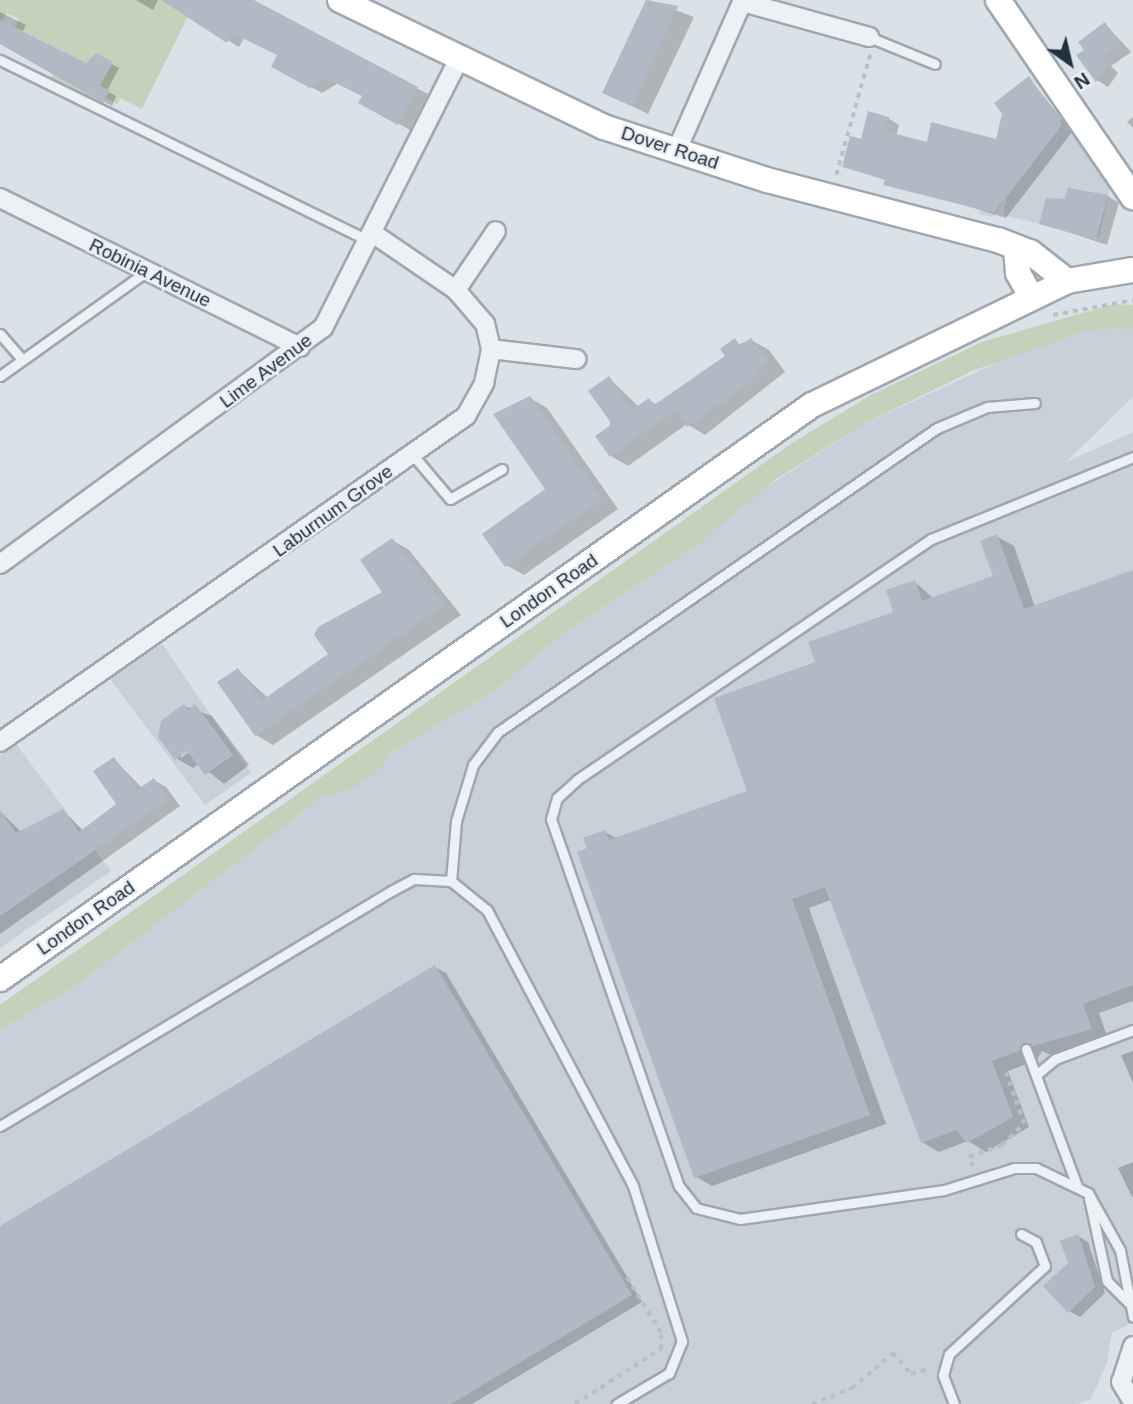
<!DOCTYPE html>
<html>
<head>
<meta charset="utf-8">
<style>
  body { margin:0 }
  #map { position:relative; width:1133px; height:1404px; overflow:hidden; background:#dae1e7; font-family:Helvetica,sans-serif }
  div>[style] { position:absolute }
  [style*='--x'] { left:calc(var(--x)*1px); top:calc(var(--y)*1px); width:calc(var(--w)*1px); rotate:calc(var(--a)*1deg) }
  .built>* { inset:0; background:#c8d0d9 }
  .green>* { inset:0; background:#c3d2bb }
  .shadow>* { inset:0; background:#0003 }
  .building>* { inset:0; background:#b1bac4 }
  .path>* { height:3.5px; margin-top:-1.75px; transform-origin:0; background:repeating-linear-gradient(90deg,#b8bfc5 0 5px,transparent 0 10px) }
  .roads { filter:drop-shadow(2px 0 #9fa8b1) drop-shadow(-2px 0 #9fa8b1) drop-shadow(0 2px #9fa8b1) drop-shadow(0 -2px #9fa8b1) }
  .lane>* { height:9px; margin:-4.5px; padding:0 4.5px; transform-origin:4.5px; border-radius:4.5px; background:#edf1f5 }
  .street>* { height:18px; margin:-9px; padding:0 9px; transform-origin:9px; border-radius:9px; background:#edf1f5 }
  .secondary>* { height:24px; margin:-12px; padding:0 12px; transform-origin:12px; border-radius:12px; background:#fff }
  span { translate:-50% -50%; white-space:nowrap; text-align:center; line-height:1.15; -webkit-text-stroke:5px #eaeff5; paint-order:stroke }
  .street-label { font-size:19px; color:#23303e }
  .north { position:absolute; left:1035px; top:28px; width:70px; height:70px; -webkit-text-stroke:5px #eaeff5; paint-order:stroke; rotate:146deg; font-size:19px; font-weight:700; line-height:28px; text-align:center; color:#23303e }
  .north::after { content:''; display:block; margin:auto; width:24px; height:32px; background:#23303e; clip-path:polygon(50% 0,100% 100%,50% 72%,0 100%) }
</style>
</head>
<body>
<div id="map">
  <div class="built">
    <i style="clip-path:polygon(1070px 114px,1064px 123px,1110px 187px,1099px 238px,1003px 215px,1007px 197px,993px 217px,979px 214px,990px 171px)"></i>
    <i style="clip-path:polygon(1133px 329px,1133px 397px,1066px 462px,1133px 432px,1133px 1322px,1112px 1333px,1107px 1363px,1091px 1399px,1076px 1404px,0 1404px,0 1030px,76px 986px,321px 798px,380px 770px,388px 755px,497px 689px,566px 632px,696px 546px,748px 499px,864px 424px,1007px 358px,1089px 330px)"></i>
    <i style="clip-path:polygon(162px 644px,251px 773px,205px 805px,110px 679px)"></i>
    <i style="clip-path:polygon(16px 744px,111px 871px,0 948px,0 755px)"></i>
  </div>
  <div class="green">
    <i style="clip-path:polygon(0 0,177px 0,189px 14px,142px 109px,120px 98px,117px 104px,106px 98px,102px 106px,50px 80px,64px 52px,15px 27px,19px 19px,7px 13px,0 25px)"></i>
    <i style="clip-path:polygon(1114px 304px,1133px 305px,1133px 329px,1089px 330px,972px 371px,864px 424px,775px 480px,696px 546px,566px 632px,497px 689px,388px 755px,380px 770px,353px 788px,321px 798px,76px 986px,0 1030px,0 1005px,792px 443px,871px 395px,982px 342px)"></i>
  </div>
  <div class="shadow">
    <i style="clip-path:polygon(136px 0,158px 0,153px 10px)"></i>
    <i style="clip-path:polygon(162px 0,245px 0,428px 94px,410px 130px,361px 102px,364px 96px,338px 83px,322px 93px,273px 66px,279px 55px,244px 38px,239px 47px)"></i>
    <i style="clip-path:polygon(648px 0,694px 17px,648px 114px,604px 92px)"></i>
    <i style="clip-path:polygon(0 12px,26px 25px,22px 33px,86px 65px,96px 55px,119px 68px,107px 91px,116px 96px,112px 106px,0 43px)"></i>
    <i style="clip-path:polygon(1105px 24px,1131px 52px,1111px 66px,1118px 73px,1108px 87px,1097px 80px)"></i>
    <i style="clip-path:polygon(1029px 78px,1072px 132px,1006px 218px,844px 167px,888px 118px,899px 125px,896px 136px,928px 144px,998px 141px)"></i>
    <i style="clip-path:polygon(1133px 117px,1133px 128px,1127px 122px)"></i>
    <i style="clip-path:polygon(1108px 196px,1119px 203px,1107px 245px,1041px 223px,1067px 201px)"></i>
    <i style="clip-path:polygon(751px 340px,769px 350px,785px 372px,705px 435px,687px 424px,628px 466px,611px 456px,609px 378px,639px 407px,649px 400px,657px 405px,727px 356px,723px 350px)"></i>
    <i style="clip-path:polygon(530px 398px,547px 408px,618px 509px,524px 575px,506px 565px,548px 490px,495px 415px)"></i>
    <i style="clip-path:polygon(996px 536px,1014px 546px,1035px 607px,1133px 572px,1133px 1001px,1099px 1013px,1108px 1039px,1051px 1055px,1042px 1051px,1037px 1060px,1008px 1071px,1029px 1127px,986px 1152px,968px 1141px,939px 1152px,922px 1142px,831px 900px,809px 908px,886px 1124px,712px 1186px,695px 1176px,589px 849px,605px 832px,618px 839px,750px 792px,817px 663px,895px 613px,915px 582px,934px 599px,996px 577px)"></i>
    <i style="clip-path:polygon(392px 540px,409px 550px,461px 615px,273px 745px,256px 735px,238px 670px,268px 698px,330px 654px,384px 592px)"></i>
    <i style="clip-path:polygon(evenodd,184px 706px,212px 716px,249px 765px,224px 784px,199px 764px,193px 768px,176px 758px,159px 732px,184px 706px,195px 747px,181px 758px,181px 753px,195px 747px)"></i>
    <i style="clip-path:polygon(114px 759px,142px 788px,154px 780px,166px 787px,180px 806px,0 934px,0 811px,21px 832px,63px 811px,84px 831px,119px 805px)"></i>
    <i style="clip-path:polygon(435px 967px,446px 973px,642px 1302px,472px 1404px,0 1404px,0 1228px)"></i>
    <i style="clip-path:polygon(1133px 1051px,1133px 1083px,1121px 1055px)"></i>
    <i style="clip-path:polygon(1133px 1162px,1133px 1196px,1132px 1197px,1118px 1168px)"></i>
    <i style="clip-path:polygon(1078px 1236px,1088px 1242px,1105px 1293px,1080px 1317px,1069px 1311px)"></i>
  </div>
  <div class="building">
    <i style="clip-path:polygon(161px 0,254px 0,418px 87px,398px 125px,358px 103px,362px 96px,325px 78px,310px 88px,271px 67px,277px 55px,232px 33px,227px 43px)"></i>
    <i style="clip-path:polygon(646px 0,678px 6px,631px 106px,602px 93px)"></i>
    <i style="clip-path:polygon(0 20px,86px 63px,96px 53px,113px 62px,100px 86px,110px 90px,103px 103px,0 44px)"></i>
    <i style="clip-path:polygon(1105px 22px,1121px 45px,1101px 59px,1108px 65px,1096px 82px,1076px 55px,1084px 50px,1078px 42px)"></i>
    <i style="clip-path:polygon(1029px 76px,1062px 125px,994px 213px,883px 185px,885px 179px,842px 167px,850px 136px,861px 139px,868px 111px,889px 117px,885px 131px,927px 142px,931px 122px,996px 139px,1002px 114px,994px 103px)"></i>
    <i style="clip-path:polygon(1068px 188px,1108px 195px,1096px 240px,1039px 224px,1046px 198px,1065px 199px)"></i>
    <i style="clip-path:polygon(735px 338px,740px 346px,751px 338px,769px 362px,747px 385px,687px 427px,676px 410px,610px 457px,595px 436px,612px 424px,588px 391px,609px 376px,632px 410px,649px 398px,654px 405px,725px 356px,720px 349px)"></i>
    <i style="clip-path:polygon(530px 396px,602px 499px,505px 567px,482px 534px,545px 489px,493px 414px)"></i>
    <i style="clip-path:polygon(997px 534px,1024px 609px,1133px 570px,1133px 985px,1083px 1004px,1092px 1029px,1033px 1046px,1024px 1042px,1019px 1051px,992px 1061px,1013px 1117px,967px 1143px,956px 1130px,921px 1143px,825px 887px,792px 899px,870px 1115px,694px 1178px,577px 852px,587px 848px,583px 838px,605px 830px,609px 840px,747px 791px,714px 698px,815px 662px,808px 642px,893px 612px,886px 590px,915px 580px,922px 601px,993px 576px,980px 541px)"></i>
    <i style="clip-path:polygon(392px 538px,445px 605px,255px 736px,217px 682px,238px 668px,261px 701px,328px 654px,314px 635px,318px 627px,382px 592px,360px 560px)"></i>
    <i style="clip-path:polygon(184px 704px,188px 710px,195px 704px,233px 755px,205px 775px,187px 751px,175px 760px,158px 737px,161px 721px)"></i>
    <i style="clip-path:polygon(114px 757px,137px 790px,154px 778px,169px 799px,0 916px,0 811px,16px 833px,63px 809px,79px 832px,116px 804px,93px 771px)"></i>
    <i style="clip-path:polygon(435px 965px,632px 1295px,451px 1404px,0 1404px,0 1226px)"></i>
    <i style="clip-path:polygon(1078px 1234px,1095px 1287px,1068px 1313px,1043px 1286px,1068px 1263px,1060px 1241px)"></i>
  </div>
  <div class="path">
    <i style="--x:836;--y:175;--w:125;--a:-74.2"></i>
    <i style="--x:1053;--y:315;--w:81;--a:-10.6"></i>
    <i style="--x:973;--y:1167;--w:11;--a:-112"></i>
    <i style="--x:969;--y:1157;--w:35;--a:-20"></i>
    <i style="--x:1002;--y:1145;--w:30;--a:-44"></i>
    <i style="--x:1024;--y:1124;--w:54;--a:-109.4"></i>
    <i style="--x:575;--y:1404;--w:102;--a:-32.6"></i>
    <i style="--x:661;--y:1349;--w:16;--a:-90"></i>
    <i style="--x:661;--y:1333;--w:65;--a:-121.7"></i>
    <i style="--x:812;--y:1404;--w:43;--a:-21.8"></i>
    <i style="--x:852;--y:1388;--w:54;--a:-40.5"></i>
    <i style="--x:893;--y:1353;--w:28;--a:49"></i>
    <i style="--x:911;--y:1374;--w:20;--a:-15"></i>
  </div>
  <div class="roads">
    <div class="lane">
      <i style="--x:869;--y:37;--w:71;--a:22.2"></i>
      <i style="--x:0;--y:60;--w:410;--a:26.1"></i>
      <i style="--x:0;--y:334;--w:32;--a:49"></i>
      <i style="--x:0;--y:376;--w:181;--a:-35.5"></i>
      <i style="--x:412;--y:454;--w:59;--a:49.8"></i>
      <i style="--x:450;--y:499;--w:60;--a:-30"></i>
      <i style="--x:1133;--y:457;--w:218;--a:157.9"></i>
      <i style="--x:931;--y:539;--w:428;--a:145.8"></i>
      <i style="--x:577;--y:780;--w:27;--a:138"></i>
      <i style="--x:557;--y:798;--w:22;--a:106"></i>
      <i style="--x:551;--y:819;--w:389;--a:70.8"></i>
      <i style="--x:679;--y:1186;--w:28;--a:52"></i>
      <i style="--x:696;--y:1208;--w:45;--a:14"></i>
      <i style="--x:740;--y:1219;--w:206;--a:-8.1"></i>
      <i style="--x:944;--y:1190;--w:73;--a:-17.4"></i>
      <i style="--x:1014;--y:1168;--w:22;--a:0"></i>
      <i style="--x:1036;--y:1168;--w:58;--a:25.7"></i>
      <i style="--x:1088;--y:1193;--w:65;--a:60.7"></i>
      <i style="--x:1120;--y:1250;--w:68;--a:79"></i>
      <i style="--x:451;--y:881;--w:60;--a:-85.2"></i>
      <i style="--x:456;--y:821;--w:59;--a:-73.1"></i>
      <i style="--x:473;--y:765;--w:41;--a:-52.9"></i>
      <i style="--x:498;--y:732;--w:534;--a:-34.7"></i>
      <i style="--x:937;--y:428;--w:54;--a:-22.8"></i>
      <i style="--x:987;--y:407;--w:48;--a:-4.8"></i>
      <i style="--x:1026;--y:1049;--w:146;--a:69.6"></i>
      <i style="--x:1036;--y:1075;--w:25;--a:-40"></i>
      <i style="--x:1055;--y:1059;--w:83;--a:-20.4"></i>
      <i style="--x:0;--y:1126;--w:458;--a:-31"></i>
      <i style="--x:393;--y:890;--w:24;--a:-28"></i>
      <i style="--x:414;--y:879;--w:37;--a:3"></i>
      <i style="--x:451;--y:881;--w:46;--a:38.9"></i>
      <i style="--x:487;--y:910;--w:312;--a:62.1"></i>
      <i style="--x:633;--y:1186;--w:163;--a:72.5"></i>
      <i style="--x:682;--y:1341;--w:35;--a:112"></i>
      <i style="--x:669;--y:1373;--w:61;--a:149.2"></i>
      <i style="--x:1089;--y:1198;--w:85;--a:77.8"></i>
      <i style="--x:1107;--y:1281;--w:30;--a:45"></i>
      <i style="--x:954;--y:1404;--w:31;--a:-111"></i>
      <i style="--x:943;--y:1375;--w:22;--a:-74"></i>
      <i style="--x:949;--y:1354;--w:130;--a:-42.5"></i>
      <i style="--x:1045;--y:1266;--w:26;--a:-111"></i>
      <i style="--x:1036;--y:1242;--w:17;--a:-152"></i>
    </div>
    <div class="street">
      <i style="--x:743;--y:2;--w:131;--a:15.5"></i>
      <i style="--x:676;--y:152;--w:166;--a:-66.2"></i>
      <i style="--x:0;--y:198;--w:335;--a:26.4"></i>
      <i style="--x:456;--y:290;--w:71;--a:-55.9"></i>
      <i style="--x:491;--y:349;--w:86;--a:6.7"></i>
      <i style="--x:0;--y:564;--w:400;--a:-36.2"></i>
      <i style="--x:323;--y:328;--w:299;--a:-63.2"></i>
      <i style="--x:0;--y:742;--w:569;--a:-34.98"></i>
      <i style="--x:466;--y:416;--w:38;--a:-61"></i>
      <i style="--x:484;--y:383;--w:35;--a:-78"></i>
      <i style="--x:491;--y:349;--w:26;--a:-103"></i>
      <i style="--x:485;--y:324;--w:45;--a:-130.5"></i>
      <i style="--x:456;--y:290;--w:99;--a:-145.7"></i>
      <i style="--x:1133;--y:1346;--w:38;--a:108"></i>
      <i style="--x:1121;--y:1382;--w:23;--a:59"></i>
    </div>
    <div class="secondary">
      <i style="--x:340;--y:0;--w:293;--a:25.7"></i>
      <i style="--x:604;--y:127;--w:171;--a:18"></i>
      <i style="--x:767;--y:180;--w:239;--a:14.6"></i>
      <i style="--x:998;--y:240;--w:34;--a:21"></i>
      <i style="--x:1030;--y:252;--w:47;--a:38.1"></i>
      <i style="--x:998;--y:0;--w:239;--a:55.6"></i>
      <i style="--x:1016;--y:250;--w:23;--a:85"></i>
      <i style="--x:1018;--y:273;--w:26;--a:61"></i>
      <i style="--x:0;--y:979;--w:994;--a:-35.26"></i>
      <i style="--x:812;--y:405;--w:284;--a:-25.9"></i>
      <i style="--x:1067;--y:281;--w:67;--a:-9.5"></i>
    </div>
  </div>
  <div class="street-label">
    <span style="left:670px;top:148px;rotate:18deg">Dover Road</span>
    <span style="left:150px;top:273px;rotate:26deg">Robinia Avenue</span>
    <span style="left:266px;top:371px;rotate:-37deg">Lime Avenue</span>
    <span style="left:333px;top:511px;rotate:-36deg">Laburnum Grove</span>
    <span style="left:549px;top:591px;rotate:-35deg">London Road</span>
    <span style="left:86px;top:918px;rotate:-35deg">London Road</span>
  </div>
  <div class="north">N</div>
</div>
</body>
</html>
